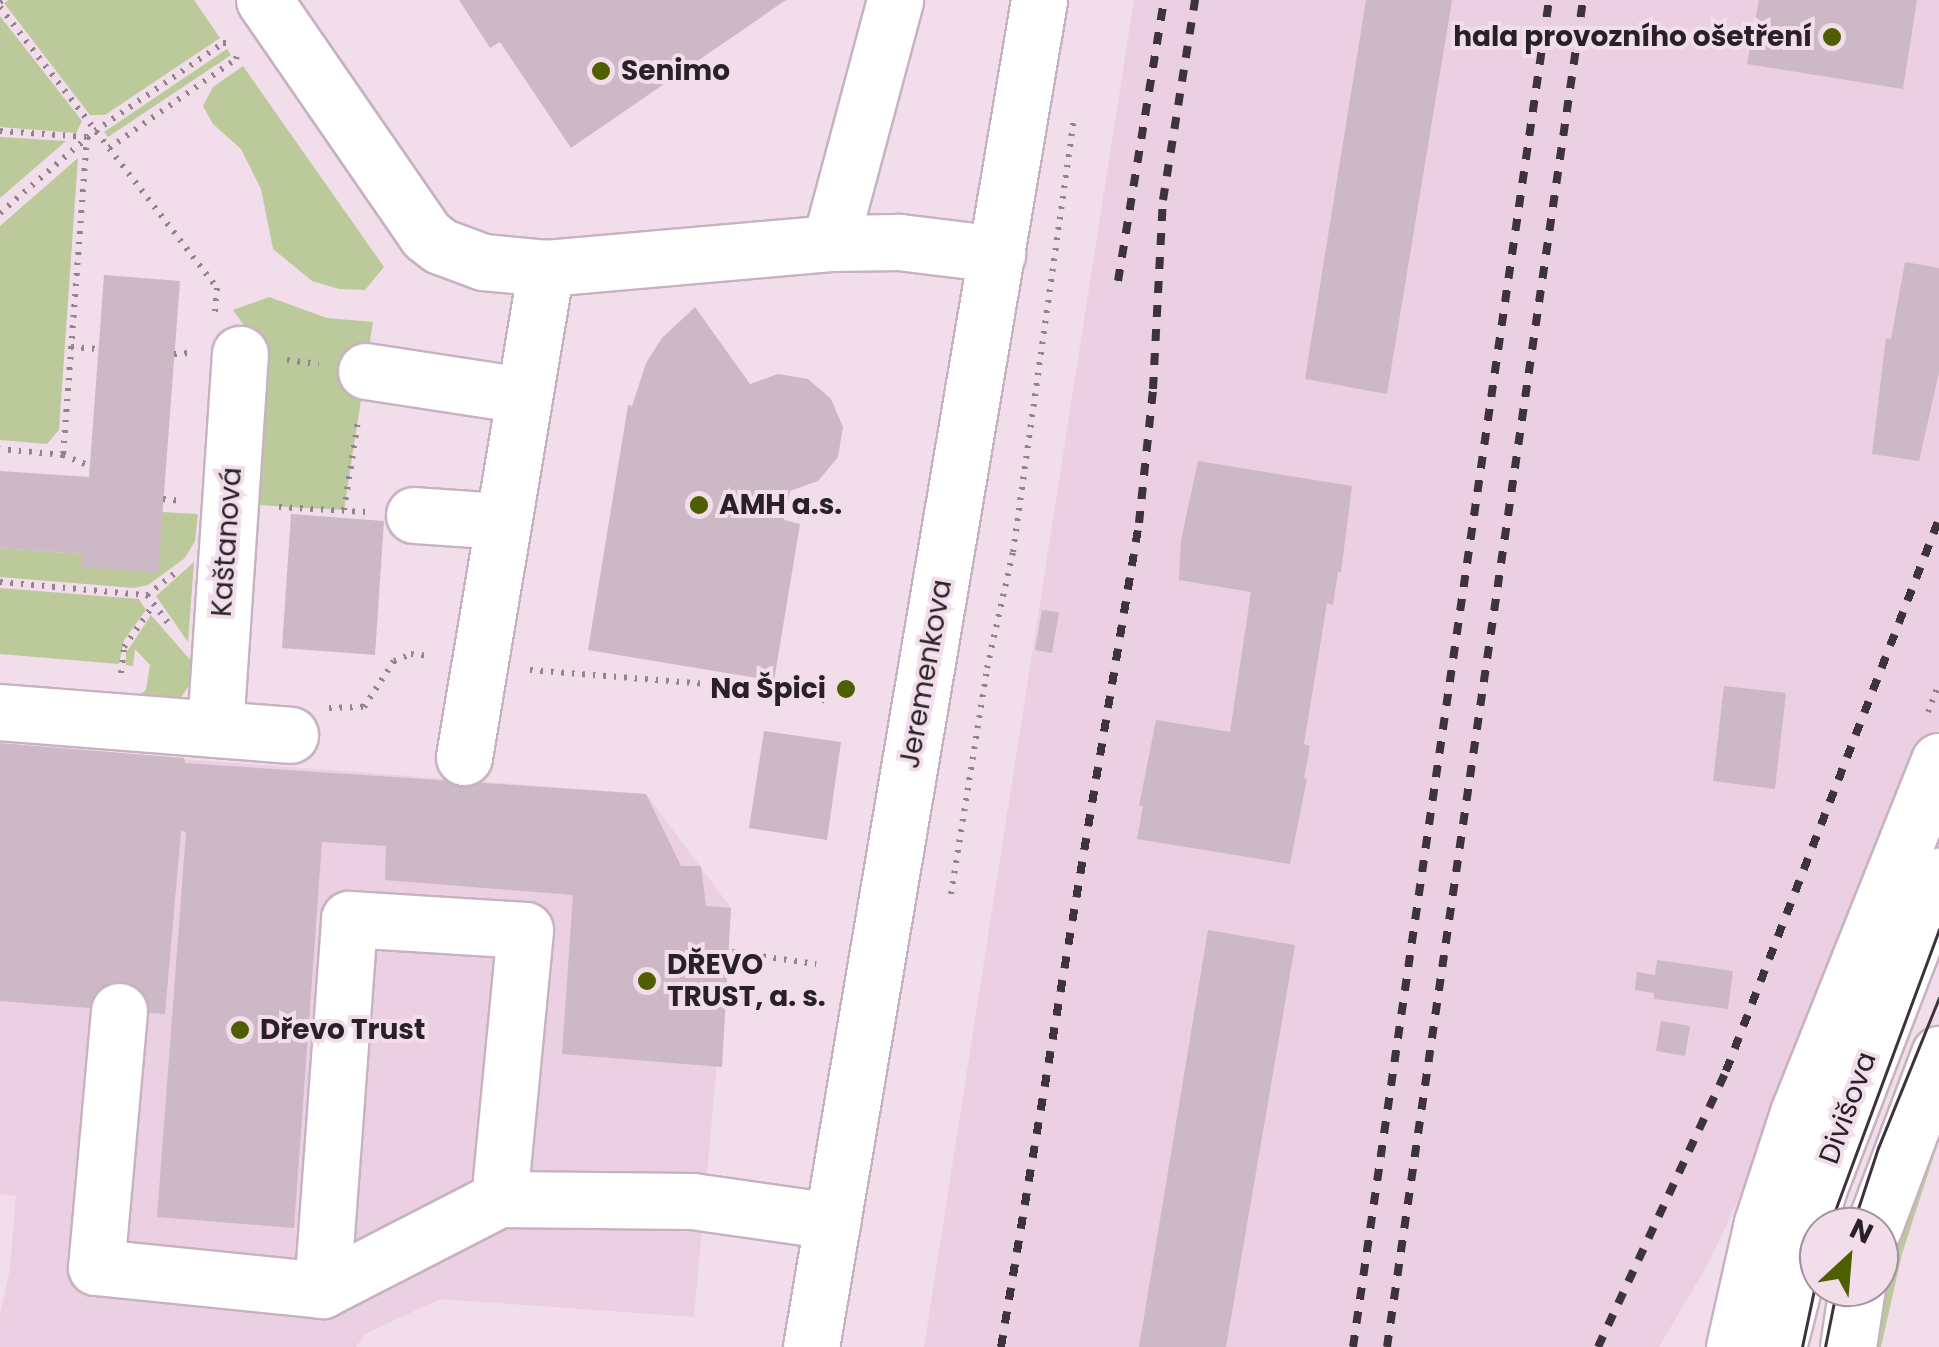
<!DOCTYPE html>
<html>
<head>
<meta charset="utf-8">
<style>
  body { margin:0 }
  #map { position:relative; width:1939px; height:1347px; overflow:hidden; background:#f2ddeb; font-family:Poppins,sans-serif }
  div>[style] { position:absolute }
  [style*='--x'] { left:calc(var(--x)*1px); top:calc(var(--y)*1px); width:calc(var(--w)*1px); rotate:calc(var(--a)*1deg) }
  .built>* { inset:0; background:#ebcfe2 }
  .green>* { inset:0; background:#bcc99b }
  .building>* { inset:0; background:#cdb8c6 }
  .path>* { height:6px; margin-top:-3px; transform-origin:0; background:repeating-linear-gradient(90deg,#92838d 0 2.5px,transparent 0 10.5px) }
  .roads { filter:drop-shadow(2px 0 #c6b2c0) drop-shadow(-2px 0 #c6b2c0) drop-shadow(0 2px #c6b2c0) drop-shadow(0 -2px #c6b2c0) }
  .minor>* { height:55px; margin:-27.5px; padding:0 27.5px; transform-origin:27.5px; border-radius:27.5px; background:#fff }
  .major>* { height:55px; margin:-27.5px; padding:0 27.5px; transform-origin:27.5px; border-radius:27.5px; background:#fff }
  .tram>* { height:2.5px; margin:-1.25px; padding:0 1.25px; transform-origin:1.25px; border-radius:1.25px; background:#3d343b }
  .rail>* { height:8px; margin-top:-4px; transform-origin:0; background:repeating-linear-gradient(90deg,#3d343b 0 12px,transparent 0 24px) }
  .dots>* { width:28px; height:28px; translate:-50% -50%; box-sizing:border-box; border:5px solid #f2ddeb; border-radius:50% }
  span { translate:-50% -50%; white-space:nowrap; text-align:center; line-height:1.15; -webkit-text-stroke:8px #f2ddeb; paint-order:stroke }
  .poi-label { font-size:28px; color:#292127; font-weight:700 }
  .right { translate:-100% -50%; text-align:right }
  .left { translate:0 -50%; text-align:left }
  .street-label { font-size:28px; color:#292127 }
  .north { position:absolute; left:1799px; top:1207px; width:100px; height:100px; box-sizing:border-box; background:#f2ddeb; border:2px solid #a2929d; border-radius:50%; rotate:26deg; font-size:28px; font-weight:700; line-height:40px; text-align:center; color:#292127 }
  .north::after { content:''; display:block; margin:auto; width:35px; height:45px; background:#4f5e00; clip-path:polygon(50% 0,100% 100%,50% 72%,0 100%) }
</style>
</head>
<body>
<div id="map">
  <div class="built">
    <i style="clip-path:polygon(1134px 0,1939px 0,1939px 728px,1841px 982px,1708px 1264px,1659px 1347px,924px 1347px)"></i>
    <i style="clip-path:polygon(0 745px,646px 794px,731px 908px,694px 1317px,440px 1299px,365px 1334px,356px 1347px,0 1347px,0 1315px,10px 1268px,16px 1196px,0 1194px)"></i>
  </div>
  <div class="green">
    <i style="clip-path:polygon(9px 0,194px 0,220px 38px,105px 115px,90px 115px,4px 3px)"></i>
    <i style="clip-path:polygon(0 16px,82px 121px,76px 133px,0 127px)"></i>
    <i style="clip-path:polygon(227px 49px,231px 55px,108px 137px,104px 132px)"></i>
    <i style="clip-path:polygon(243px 66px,384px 267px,365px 290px,339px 289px,312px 281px,273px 249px,261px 189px,241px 149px,213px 124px,203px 106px,213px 87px)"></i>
    <i style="clip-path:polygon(0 137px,66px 141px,0 198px)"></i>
    <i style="clip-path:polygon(78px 158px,59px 430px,47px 444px,0 440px,0 226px)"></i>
    <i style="clip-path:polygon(269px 297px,327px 318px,373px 322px,344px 510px,256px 505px,267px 357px,233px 310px)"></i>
    <i style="clip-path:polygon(162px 512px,198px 514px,195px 541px,185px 558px,148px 585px,134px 588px,0 577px,0 548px,82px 554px,82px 567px)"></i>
    <i style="clip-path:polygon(194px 562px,188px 642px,156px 596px)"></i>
    <i style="clip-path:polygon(0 588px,139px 599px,146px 610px,124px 640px,119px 664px,0 654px)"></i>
    <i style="clip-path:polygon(151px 615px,199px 670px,178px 702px,130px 701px,146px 690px,150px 665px,135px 649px,133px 666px,126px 665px,126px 653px)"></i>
    <i style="clip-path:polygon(1939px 1088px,1939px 1140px,1902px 1254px,1881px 1347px,1864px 1347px,1883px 1247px)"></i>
  </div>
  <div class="building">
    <i style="clip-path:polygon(459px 0,786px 0,571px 148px,500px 42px,490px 48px)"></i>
    <i style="clip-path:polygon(1366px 0,1452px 0,1387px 394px,1305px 379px)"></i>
    <i style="clip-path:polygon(1759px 0,1917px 0,1903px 89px,1747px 64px)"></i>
    <i style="clip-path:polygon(1905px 262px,1939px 268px,1939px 372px,1919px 461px,1872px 454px,1886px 338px,1891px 339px)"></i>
    <i style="clip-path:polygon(104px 275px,180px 281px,158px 573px,82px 567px,82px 554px,0 548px,0 471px,89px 477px)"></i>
    <i style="clip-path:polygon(695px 307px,750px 384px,778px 374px,808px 379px,831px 399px,843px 427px,838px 457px,818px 481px,790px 491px,784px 520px,800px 524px,774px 681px,588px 650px,628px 405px,632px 406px,646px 363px,662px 338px)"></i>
    <i style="clip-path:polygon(1198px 461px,1352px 486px,1341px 572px,1338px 572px,1333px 605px,1327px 603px,1304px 744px,1310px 746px,1304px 778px,1307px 779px,1290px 864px,1137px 839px,1143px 806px,1139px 806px,1156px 720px,1230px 732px,1251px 592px,1179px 580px,1181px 540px)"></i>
    <i style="clip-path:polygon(291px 514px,384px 521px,375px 655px,282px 648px)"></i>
    <i style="clip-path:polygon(1042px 610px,1059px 612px,1052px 653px,1035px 650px)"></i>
    <i style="clip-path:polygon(1724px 686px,1786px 693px,1775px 789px,1713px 781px)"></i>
    <i style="clip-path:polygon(764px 731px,841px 742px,827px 840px,749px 828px)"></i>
    <i style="clip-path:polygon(0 743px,184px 758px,185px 763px,646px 794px,681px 866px,701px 866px,706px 906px,731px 908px,722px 1067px,562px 1054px,573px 895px,385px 880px,386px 846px,322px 842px,294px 1228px,157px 1217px,186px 832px,181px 831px,165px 1014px,0 1001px)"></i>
    <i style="clip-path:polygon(1208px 930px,1295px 945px,1226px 1347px,1139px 1347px)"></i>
    <i style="clip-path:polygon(1657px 960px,1733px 971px,1728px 1009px,1654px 999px,1654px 993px,1635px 990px,1637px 972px,1655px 975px)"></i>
    <i style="clip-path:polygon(1661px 1021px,1690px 1026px,1685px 1056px,1656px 1051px)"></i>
  </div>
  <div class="path">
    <i style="--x:0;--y:2;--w:4;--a:-34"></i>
    <i style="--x:0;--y:7;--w:355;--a:52.3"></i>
    <i style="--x:217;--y:288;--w:24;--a:95"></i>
    <i style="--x:0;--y:131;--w:87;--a:3.9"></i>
    <i style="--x:87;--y:137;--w:319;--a:94.3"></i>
    <i style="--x:63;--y:455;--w:63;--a:-174.6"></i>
    <i style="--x:109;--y:148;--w:155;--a:-35"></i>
    <i style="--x:236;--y:59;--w:8;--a:-76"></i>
    <i style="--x:0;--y:213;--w:125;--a:-40.8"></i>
    <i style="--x:95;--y:131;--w:155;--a:-34.5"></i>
    <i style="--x:223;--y:43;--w:10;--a:0"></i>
    <i style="--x:71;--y:347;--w:27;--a:4"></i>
    <i style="--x:174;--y:354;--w:17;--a:-3"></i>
    <i style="--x:287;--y:360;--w:32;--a:7"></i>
    <i style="--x:63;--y:455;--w:29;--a:22"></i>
    <i style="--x:163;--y:499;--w:19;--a:6"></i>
    <i style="--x:279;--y:507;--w:88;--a:3.3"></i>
    <i style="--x:344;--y:510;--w:90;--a:-81.1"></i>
    <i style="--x:0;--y:582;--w:148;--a:5.1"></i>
    <i style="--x:147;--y:595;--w:36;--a:-38"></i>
    <i style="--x:147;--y:595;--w:39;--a:53"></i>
    <i style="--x:530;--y:670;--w:242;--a:4.5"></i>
    <i style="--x:771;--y:689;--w:62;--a:12"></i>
    <i style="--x:121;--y:673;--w:26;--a:-83"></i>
    <i style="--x:124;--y:647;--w:52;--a:-55.1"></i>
    <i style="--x:329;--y:708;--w:35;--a:-2"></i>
    <i style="--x:364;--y:707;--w:55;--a:-56.9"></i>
    <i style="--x:394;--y:661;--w:18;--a:-22"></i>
    <i style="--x:411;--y:654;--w:18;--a:6"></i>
    <i style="--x:1928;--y:712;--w:31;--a:-69"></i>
    <i style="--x:951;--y:894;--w:229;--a:-80.9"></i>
    <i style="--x:987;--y:668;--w:119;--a:-77.4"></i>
    <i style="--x:1013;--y:552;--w:437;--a:-82"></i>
    <i style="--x:732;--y:952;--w:85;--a:8.1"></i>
  </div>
  <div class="roads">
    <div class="minor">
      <i style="--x:264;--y:0;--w:285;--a:55.4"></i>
      <i style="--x:426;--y:235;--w:18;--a:38"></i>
      <i style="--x:440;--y:246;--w:46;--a:20.4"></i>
      <i style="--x:483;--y:262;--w:63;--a:5.4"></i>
      <i style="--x:546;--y:268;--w:285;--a:-5"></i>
      <i style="--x:830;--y:243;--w:252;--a:-75"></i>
      <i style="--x:830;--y:243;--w:69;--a:-0.8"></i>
      <i style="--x:899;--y:242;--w:99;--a:7"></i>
      <i style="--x:366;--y:371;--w:158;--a:8.7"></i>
      <i style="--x:414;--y:515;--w:88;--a:3.9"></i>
      <i style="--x:0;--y:712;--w:291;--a:4.5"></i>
      <i style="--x:215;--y:729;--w:376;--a:-86.2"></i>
      <i style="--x:464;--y:757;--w:496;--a:-80.5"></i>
      <i style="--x:119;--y:1011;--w:257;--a:95.1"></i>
      <i style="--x:96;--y:1267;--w:227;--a:5.8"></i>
      <i style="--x:322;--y:1290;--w:372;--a:-85.8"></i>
      <i style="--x:349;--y:919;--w:176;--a:3.6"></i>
      <i style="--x:525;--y:930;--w:270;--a:95.5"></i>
      <i style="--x:499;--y:1199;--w:193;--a:0.6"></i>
      <i style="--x:692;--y:1201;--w:142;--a:8.1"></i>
      <i style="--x:322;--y:1290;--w:199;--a:-27.2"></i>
      <i style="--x:811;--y:1347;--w:1366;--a:-80.39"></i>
      <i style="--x:1734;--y:1347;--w:127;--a:-77.3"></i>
      <i style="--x:1762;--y:1223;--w:116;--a:-71.9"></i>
      <i style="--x:1798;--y:1113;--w:379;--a:-68.2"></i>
    </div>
    <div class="major">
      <i style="--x:1874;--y:1227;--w:185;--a:-69.4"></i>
      <i style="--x:1778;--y:1347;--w:162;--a:-75.7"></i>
      <i style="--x:1818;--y:1190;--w:337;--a:-68.9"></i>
      <i style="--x:1848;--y:1347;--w:61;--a:-81.5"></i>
    </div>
  </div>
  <div class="tram">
    <i style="--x:1829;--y:1227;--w:317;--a:-69.7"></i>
    <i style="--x:1852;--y:1227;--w:83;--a:-71.8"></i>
    <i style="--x:1878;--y:1148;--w:162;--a:-67.9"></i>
    <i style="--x:1802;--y:1347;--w:83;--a:-78.1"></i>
    <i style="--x:1825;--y:1347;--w:61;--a:-78.7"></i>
  </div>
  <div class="rail">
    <i style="--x:1118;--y:281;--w:285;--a:-80.7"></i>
    <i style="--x:1001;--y:1347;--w:835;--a:-80.49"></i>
    <i style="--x:1139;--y:523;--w:135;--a:-84"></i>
    <i style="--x:1153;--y:389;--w:189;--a:-87"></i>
    <i style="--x:1163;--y:200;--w:203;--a:-80.9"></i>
    <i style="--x:1353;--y:1347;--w:1361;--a:-81.72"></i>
    <i style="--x:1387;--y:1347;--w:1361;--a:-81.72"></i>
    <i style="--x:1598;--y:1347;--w:304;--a:-65.1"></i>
    <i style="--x:1726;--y:1071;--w:592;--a:-68.9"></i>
  </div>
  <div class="dots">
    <i style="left:1832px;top:37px;background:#4f5e00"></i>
    <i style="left:601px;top:71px;background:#4f5e00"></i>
    <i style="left:699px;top:505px;background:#4f5e00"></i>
    <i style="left:846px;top:689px;background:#4f5e00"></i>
    <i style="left:647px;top:981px;background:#4f5e00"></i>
    <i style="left:240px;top:1030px;background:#4f5e00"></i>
  </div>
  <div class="poi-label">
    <span class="right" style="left:1812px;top:37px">hala provozního ošetření</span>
    <span class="left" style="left:621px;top:71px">Senimo</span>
    <span class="left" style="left:719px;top:505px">AMH a.s.</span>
    <span class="right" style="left:826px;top:689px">Na Špici</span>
    <span class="left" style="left:667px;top:981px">DŘEVO<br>TRUST, a. s.</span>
    <span class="left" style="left:260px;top:1030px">Dřevo Trust</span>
  </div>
  <div class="street-label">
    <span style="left:227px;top:542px;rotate:-86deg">Kaštanová</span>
    <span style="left:926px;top:674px;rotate:-80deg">Jeremenkova</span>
    <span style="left:1848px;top:1108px;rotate:-70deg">Divišova</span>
  </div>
  <div class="north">N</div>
</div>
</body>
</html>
